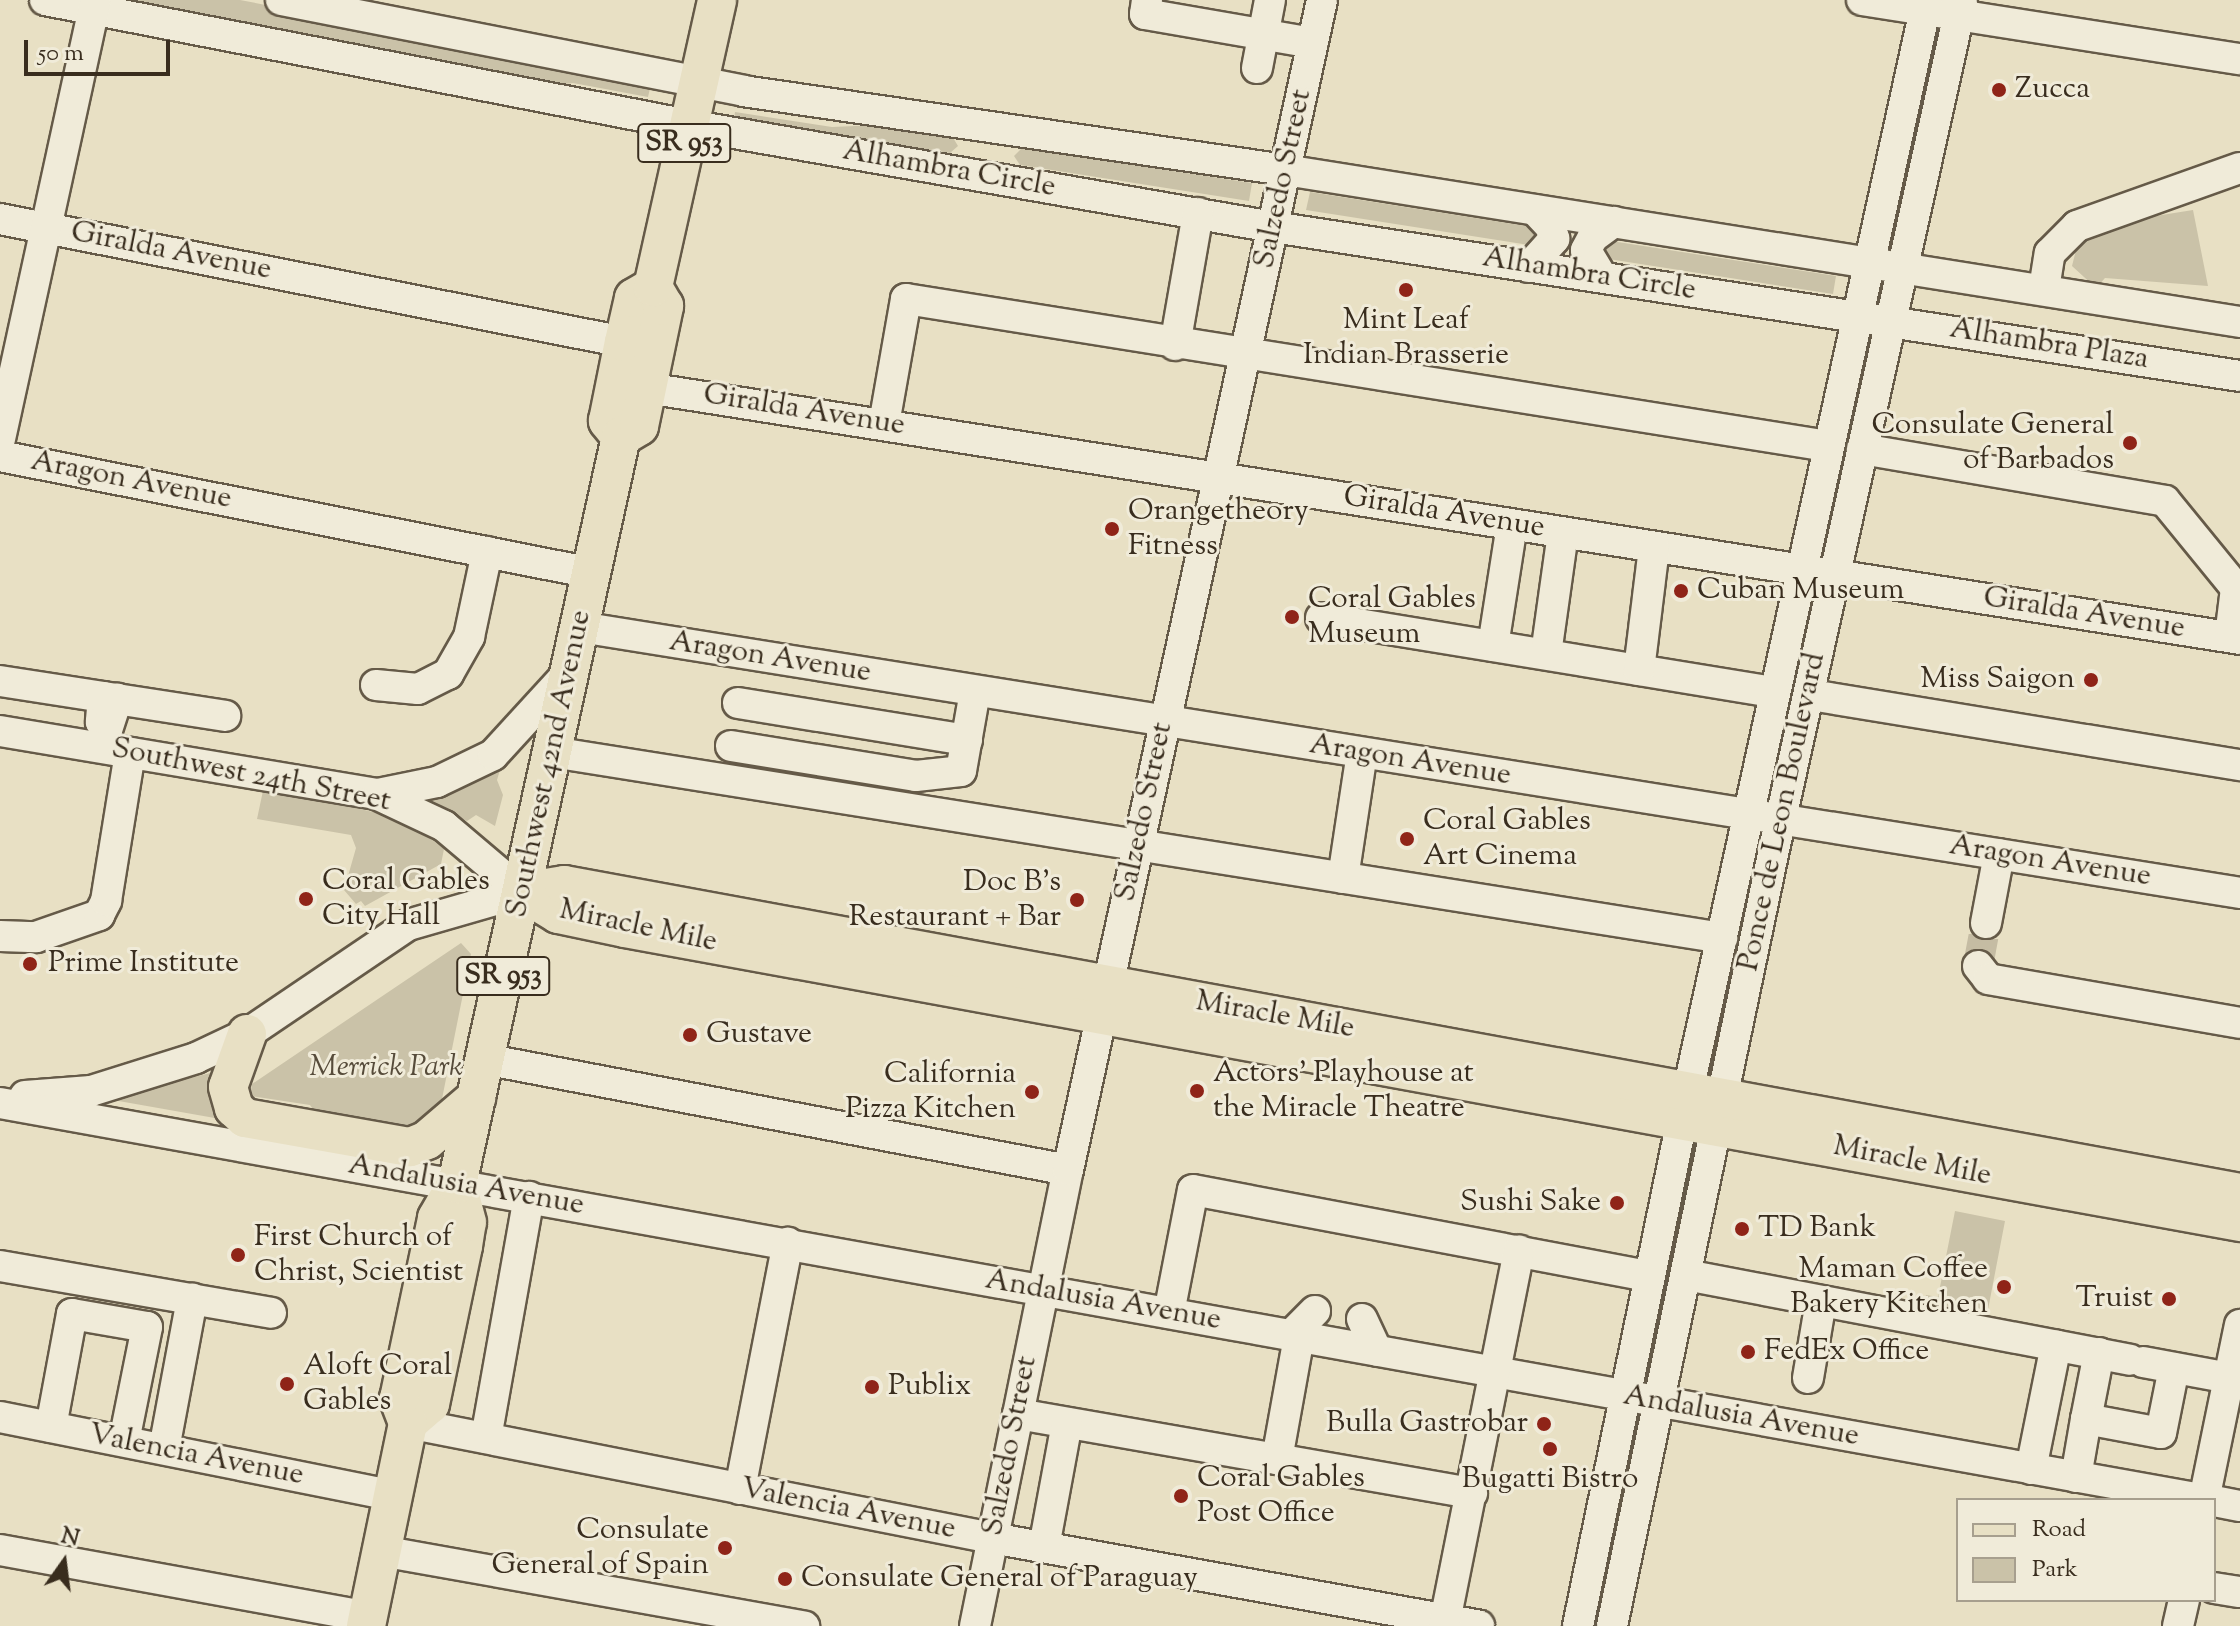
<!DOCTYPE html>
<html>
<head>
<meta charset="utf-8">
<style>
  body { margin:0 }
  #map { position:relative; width:2240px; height:1626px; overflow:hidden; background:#e8e0c4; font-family:"Sorts Mill Goudy",serif }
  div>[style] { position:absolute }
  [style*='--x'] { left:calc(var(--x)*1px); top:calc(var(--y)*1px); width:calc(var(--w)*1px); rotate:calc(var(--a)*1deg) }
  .green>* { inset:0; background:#cac2a8 }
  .minor-tunnel>* { height:30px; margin-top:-15px; transform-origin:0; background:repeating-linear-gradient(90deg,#c5bca3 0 30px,transparent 0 45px) }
  .roads { filter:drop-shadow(2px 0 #655a48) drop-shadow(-2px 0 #655a48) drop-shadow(0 2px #655a48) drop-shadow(0 -2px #655a48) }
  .minor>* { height:30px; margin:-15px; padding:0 15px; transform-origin:15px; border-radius:15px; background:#f0ebd9 }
  .major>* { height:38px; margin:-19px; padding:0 19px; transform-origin:19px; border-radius:19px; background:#e8e0c4 }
  .dots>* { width:22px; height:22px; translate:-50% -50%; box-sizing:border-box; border:4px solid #f0ebd9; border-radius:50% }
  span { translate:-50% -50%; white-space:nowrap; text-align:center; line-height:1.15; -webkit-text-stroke:6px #f0ebd9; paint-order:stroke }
  .shield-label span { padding:2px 6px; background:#f0ebd9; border:2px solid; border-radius:6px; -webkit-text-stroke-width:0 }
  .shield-label { font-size:28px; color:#392d1e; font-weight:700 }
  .poi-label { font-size:30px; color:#392d1e }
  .left { translate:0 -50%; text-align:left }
  .right { translate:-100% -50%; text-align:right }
  .street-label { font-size:30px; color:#392d1e }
  .park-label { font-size:30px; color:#564b3a; font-style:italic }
  .legend { position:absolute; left:1956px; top:1498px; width:260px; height:104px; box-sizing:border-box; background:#f0ebd9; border:2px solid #a79f8e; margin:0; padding:10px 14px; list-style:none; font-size:24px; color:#392d1e }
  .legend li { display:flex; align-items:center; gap:16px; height:40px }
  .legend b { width:40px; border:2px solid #a79f8e }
  .north { position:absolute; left:24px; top:1522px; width:80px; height:80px; -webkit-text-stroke:6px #f0ebd9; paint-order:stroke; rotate:14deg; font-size:22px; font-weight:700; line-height:32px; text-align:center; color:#392d1e }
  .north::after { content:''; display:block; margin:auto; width:28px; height:36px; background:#392d1e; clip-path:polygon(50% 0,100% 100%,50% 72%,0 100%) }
  .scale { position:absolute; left:24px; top:40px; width:146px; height:36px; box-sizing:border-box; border:4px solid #392d1e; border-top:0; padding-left:10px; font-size:24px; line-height:28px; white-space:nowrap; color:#392d1e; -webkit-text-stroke:6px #f0ebd9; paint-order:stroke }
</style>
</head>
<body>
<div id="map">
  <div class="green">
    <i style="clip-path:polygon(110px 0,240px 0,652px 80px,648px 97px,573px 83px,545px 86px)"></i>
    <i style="clip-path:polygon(735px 112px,832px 127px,878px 125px,952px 136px,958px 146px,950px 153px,734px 119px)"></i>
    <i style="clip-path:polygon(1022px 148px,1252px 183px,1249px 201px,1020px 165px,1014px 156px)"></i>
    <i style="clip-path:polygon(1310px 192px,1538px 228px,1543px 232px,1535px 246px,1306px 210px)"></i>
    <i style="clip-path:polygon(2193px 210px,2208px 286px,2105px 278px,2096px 288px,2072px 266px,2078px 242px,2099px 225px)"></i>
    <i style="clip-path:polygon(1605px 240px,1836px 276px,1833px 294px,1602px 258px,1599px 243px)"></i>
    <i style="clip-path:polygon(502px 763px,497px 780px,503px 795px,495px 826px,476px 815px,467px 821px,420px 796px)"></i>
    <i style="clip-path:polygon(264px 786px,406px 820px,444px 849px,441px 864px,365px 906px,361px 901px,356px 904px,344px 890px,356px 848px,351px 835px,257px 819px)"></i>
    <i style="clip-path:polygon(461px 943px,471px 954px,440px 1109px,407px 1132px,321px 1121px,310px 1105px,250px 1096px,252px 1084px)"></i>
    <i style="clip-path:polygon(214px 1072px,226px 1120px,113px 1100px,113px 1098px)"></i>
    <i style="clip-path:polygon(1955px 1211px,2005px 1221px,1986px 1320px,1923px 1308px,1926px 1295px,1938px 1297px)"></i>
  </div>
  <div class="minor-tunnel">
    <i style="--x:1978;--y:966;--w:44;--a:-79.5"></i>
  </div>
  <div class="roads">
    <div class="minor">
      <i style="--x:45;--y:0;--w:655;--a:11"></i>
      <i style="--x:688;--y:125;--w:594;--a:9.89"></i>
      <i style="--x:1273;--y:227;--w:978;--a:8.76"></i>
      <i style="--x:281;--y:0;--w:471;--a:11.1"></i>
      <i style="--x:743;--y:91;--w:548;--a:8.29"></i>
      <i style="--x:1285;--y:170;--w:967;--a:9.04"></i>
      <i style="--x:1147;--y:0;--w:14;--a:98"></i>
      <i style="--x:1145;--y:14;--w:170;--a:9.8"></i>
      <i style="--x:1862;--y:0;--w:383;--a:8.9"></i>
      <i style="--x:1257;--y:68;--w:69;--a:-79.2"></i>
      <i style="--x:0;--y:219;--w:636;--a:11.15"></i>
      <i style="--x:1529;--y:267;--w:38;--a:-48"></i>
      <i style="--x:1554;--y:239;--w:12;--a:-104"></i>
      <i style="--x:1551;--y:227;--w:23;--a:-133"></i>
      <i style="--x:1602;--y:277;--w:31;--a:-121"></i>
      <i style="--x:1586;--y:250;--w:15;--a:-62"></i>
      <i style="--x:1593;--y:237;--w:26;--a:-36"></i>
      <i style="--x:2044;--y:289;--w:36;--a:-81"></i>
      <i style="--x:2050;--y:253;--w:38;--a:-45"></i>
      <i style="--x:2077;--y:226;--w:173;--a:-19.6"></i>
      <i style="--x:1175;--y:345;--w:134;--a:-80.1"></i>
      <i style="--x:647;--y:388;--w:1613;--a:8.95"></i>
      <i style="--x:884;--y:424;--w:127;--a:-80"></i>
      <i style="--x:906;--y:299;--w:934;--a:9.06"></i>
      <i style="--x:0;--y:439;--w:449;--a:-77.7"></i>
      <i style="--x:1862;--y:449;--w:307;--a:9.7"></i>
      <i style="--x:2165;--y:501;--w:112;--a:50.8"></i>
      <i style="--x:2236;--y:588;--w:49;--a:97"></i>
      <i style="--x:0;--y:456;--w:603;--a:11.18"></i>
      <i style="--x:1321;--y:618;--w:460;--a:9.3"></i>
      <i style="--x:580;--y:627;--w:1681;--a:9.1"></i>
      <i style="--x:1493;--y:646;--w:122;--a:-81.1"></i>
      <i style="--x:1546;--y:654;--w:122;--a:-82"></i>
      <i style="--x:1639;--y:670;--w:124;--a:-83"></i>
      <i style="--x:0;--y:681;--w:228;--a:8.8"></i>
      <i style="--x:376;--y:685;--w:42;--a:5.4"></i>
      <i style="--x:418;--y:689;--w:34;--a:-27"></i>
      <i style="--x:448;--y:674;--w:43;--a:-60.4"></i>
      <i style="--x:469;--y:637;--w:87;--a:-78"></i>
      <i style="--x:1811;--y:695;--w:435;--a:9.3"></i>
      <i style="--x:103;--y:697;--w:25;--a:95"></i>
      <i style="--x:101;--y:722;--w:10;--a:53"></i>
      <i style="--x:107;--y:730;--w:33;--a:-72"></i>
      <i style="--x:738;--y:703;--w:232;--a:9.2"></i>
      <i style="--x:0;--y:731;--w:381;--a:9.5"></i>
      <i style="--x:376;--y:794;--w:75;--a:25.2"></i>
      <i style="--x:444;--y:826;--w:102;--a:40.2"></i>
      <i style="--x:731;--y:746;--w:187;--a:9.2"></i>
      <i style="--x:916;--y:776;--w:45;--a:-6.3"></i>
      <i style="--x:961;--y:771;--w:80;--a:-80"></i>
      <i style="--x:552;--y:752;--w:1185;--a:9.03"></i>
      <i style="--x:378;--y:794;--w:60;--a:-11.5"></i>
      <i style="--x:437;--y:782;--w:62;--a:-25.7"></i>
      <i style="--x:493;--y:755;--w:114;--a:-47.5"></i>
      <i style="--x:1343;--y:878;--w:126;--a:-81.4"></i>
      <i style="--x:1986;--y:923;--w:70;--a:-79.3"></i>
      <i style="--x:0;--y:936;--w:36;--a:2"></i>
      <i style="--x:36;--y:937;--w:67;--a:-19.2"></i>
      <i style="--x:99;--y:915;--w:16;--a:-63"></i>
      <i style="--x:106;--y:901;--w:150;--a:-80.8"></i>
      <i style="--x:1978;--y:966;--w:16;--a:52"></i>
      <i style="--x:1988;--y:979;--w:256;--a:9.9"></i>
      <i style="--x:484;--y:1059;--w:594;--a:10.76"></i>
      <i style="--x:25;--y:1096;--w:66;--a:-4.3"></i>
      <i style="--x:91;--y:1091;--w:110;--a:-17.4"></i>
      <i style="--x:196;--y:1058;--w:56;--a:-25.2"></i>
      <i style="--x:247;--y:1034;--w:194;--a:-34.1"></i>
      <i style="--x:408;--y:925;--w:119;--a:-16.1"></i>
      <i style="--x:0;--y:1103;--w:2242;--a:10.2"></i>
      <i style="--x:0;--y:1266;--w:275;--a:9.8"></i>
      <i style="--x:1686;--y:1275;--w:452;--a:10.8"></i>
      <i style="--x:1169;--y:1313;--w:125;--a:-79"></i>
      <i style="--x:1193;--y:1190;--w:464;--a:10.7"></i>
      <i style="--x:1362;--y:1319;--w:35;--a:65"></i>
      <i style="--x:1291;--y:1335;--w:34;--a:-45"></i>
      <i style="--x:2099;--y:1353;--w:67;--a:101.1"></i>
      <i style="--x:2086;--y:1419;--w:76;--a:10.6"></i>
      <i style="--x:2161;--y:1433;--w:66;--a:-78.7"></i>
      <i style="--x:2143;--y:1362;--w:99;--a:10.5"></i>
      <i style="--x:1808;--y:1378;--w:78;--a:-80.4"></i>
      <i style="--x:1018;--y:1414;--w:461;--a:9.9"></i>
      <i style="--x:0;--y:1417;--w:400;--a:11.3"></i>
      <i style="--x:408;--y:1423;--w:595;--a:11.14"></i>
      <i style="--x:992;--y:1538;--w:495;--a:10.2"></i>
      <i style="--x:51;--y:1427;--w:115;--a:-79.5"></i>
      <i style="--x:72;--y:1314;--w:76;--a:9.8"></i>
      <i style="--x:147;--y:1327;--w:116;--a:101.4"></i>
      <i style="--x:486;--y:1438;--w:245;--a:-79.9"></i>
      <i style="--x:164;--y:1449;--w:153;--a:-79.4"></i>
      <i style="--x:1277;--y:1459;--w:124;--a:-79.8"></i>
      <i style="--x:2031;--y:1469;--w:126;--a:-78.6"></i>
      <i style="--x:2076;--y:1477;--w:59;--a:-80.2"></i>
      <i style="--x:740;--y:1489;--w:251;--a:-79"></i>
      <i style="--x:2204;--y:1500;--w:179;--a:-78.4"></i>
      <i style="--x:2214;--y:1501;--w:26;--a:11"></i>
      <i style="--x:1044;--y:1547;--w:126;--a:-79.5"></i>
      <i style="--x:0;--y:1550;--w:374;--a:10.3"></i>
      <i style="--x:381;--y:1551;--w:430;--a:10.1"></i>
      <i style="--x:2214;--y:1588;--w:26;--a:9"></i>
      <i style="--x:975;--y:1626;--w:465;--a:-78.5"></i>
      <i style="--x:1068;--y:1170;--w:1197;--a:-77.75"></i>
      <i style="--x:1444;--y:1626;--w:383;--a:-78.7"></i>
      <i style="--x:1578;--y:1626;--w:546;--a:-78.38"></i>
      <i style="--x:1688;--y:1091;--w:1117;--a:-77.64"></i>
      <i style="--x:1612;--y:1626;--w:789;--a:-78.22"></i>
      <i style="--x:1773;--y:854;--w:875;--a:-77.52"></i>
      <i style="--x:2178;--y:1626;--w:27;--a:-77"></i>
    </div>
    <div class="major">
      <i style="--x:621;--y:437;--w:21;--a:-129"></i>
      <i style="--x:608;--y:421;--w:81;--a:-78.6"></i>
      <i style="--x:624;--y:342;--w:45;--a:-77.2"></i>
      <i style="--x:634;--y:298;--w:22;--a:-30"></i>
      <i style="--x:522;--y:892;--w:42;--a:31.4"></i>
      <i style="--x:558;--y:914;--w:68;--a:11.8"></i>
      <i style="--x:625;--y:928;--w:1642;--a:10.32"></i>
      <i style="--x:522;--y:892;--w:43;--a:-9.5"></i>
      <i style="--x:564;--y:885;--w:1704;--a:10.41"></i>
      <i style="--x:247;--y:1034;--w:56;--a:109.7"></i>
      <i style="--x:228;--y:1087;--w:22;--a:74"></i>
      <i style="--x:234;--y:1108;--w:15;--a:42"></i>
      <i style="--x:245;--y:1118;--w:168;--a:10"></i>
      <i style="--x:410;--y:1147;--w:18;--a:-22"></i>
      <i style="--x:427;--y:1140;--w:65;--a:-40.6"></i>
      <i style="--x:408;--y:1423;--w:29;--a:-41"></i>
      <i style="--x:430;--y:1404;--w:161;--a:-78.2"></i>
      <i style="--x:463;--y:1246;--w:24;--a:-81"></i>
      <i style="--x:467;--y:1222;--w:39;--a:-105"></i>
      <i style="--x:366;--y:1626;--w:207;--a:-78.3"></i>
      <i style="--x:408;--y:1423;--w:26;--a:-111"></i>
      <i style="--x:399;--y:1399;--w:185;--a:-78.1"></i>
      <i style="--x:437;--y:1218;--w:39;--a:-60"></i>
      <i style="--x:457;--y:1184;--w:765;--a:-77.62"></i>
      <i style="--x:621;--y:437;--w:21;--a:-31"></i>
      <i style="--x:639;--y:426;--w:123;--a:-78.2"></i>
      <i style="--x:664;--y:306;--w:22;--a:-120"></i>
      <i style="--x:653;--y:287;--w:294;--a:-77.4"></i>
    </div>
  </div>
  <div class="dots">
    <i style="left:1999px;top:90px;background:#8f2418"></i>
    <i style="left:1406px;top:290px;background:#8f2418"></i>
    <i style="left:2130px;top:443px;background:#8f2418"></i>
    <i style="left:1112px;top:529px;background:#8f2418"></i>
    <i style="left:1681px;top:591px;background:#8f2418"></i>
    <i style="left:1292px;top:617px;background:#8f2418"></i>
    <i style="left:2091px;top:680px;background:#8f2418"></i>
    <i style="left:1407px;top:839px;background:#8f2418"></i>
    <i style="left:306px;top:899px;background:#8f2418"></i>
    <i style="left:1077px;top:900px;background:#8f2418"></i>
    <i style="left:30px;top:964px;background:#8f2418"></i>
    <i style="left:690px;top:1035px;background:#8f2418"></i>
    <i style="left:1197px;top:1091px;background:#8f2418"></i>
    <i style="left:1032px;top:1092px;background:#8f2418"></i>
    <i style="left:1617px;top:1203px;background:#8f2418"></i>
    <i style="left:1742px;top:1229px;background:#8f2418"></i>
    <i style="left:238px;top:1255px;background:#8f2418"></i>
    <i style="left:2004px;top:1287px;background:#8f2418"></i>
    <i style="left:2169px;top:1299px;background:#8f2418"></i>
    <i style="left:1748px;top:1352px;background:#8f2418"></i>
    <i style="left:287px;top:1384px;background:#8f2418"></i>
    <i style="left:872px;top:1387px;background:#8f2418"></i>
    <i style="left:1544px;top:1424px;background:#8f2418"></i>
    <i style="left:1550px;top:1449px;background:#8f2418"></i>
    <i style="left:1181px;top:1496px;background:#8f2418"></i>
    <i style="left:725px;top:1548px;background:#8f2418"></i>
    <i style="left:785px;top:1579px;background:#8f2418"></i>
  </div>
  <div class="shield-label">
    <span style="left:684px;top:143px">SR 953</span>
    <span style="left:503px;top:976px">SR 953</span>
  </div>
  <div class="poi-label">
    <span class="left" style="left:2015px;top:90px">Zucca</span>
    <span style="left:1406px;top:338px">Mint Leaf<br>Indian Brasserie</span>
    <span class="right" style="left:2114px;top:443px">Consulate General<br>of Barbados</span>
    <span class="left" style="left:1128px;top:529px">Orangetheory<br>Fitness</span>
    <span class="left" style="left:1697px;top:591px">Cuban Museum</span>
    <span class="left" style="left:1308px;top:617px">Coral Gables<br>Museum</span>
    <span class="right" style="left:2075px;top:680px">Miss Saigon</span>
    <span class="left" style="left:1423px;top:839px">Coral Gables<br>Art Cinema</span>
    <span class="left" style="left:322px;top:899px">Coral Gables<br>City Hall</span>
    <span class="right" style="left:1061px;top:900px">Doc B's<br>Restaurant + Bar</span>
    <span class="left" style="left:48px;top:964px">Prime Institute</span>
    <span class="left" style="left:706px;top:1035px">Gustave</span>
    <span class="left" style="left:1213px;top:1091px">Actors' Playhouse at<br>the Miracle Theatre</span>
    <span class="right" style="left:1016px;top:1092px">California<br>Pizza Kitchen</span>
    <span class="right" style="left:1601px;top:1203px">Sushi Sake</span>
    <span class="left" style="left:1758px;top:1229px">TD Bank</span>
    <span class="left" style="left:254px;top:1255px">First Church of<br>Christ, Scientist</span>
    <span class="right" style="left:1988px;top:1287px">Maman Coffee<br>Bakery Kitchen</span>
    <span class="right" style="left:2153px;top:1299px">Truist</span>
    <span class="left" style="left:1764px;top:1352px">FedEx Office</span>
    <span class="left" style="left:303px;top:1384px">Aloft Coral<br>Gables</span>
    <span class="left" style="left:888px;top:1387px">Publix</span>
    <span class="right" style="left:1528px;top:1424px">Bulla Gastrobar</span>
    <span class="left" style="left:1197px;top:1496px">Coral Gables<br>Post Office</span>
    <span style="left:1550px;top:1480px">Bugatti Bistro</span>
    <span class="right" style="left:709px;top:1548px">Consulate<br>General of Spain</span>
    <span class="left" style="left:801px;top:1579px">Consulate General of Paraguay</span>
  </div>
  <div class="street-label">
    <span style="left:949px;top:170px;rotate:10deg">Alhambra Circle</span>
    <span style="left:1284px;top:179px;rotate:-78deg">Salzedo Street</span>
    <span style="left:171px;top:252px;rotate:11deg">Giralda Avenue</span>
    <span style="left:1589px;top:275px;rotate:9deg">Alhambra Circle</span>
    <span style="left:2049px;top:345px;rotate:9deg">Alhambra Plaza</span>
    <span style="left:804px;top:411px;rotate:9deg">Giralda Avenue</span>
    <span style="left:131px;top:481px;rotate:11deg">Aragon Avenue</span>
    <span style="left:1444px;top:513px;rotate:9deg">Giralda Avenue</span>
    <span style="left:2084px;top:614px;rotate:9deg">Giralda Avenue</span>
    <span style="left:770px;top:658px;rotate:9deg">Aragon Avenue</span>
    <span style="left:1410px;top:761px;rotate:9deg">Aragon Avenue</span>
    <span style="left:550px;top:764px;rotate:-78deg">Southwest 42nd Avenue</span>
    <span style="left:251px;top:776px;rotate:11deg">Southwest 24th Street</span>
    <span style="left:1145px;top:812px;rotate:-78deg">Salzedo Street</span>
    <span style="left:1783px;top:812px;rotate:-78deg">Ponce de Leon Boulevard</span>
    <span style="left:2050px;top:862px;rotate:9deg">Aragon Avenue</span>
    <span style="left:638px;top:927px;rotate:12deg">Miracle Mile</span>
    <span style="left:1275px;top:1016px;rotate:10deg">Miracle Mile</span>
    <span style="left:1912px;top:1162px;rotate:11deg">Miracle Mile</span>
    <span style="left:466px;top:1186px;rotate:10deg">Andalusia Avenue</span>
    <span style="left:1103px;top:1301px;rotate:10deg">Andalusia Avenue</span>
    <span style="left:1741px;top:1417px;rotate:10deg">Andalusia Avenue</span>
    <span style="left:1011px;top:1446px;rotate:-79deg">Salzedo Street</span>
    <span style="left:196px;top:1456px;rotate:11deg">Valencia Avenue</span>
    <span style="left:848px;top:1510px;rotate:11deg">Valencia Avenue</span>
  </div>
  <div class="park-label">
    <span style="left:386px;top:1068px">Merrick Park</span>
  </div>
  <ul class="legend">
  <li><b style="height:10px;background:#e8e0c4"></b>Road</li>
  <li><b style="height:22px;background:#cac2a8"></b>Park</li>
  </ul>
  <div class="north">N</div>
  <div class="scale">50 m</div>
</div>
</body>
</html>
